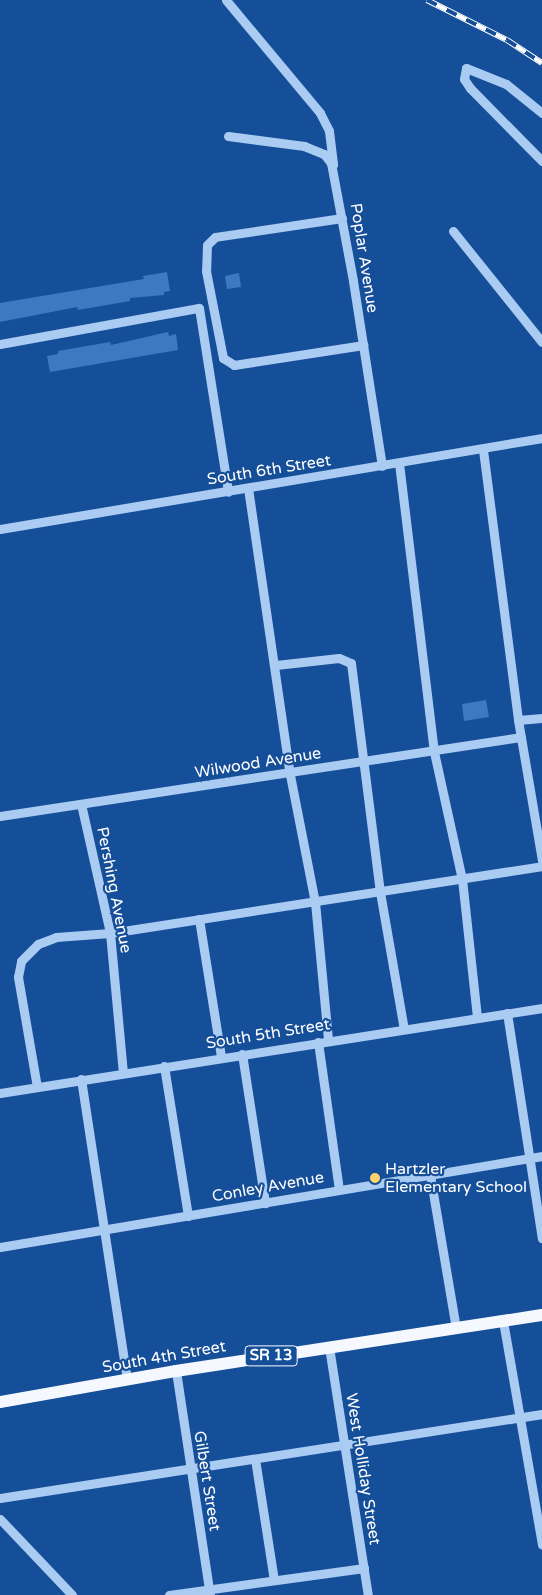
<!DOCTYPE html>
<html>
<head>
<meta charset="utf-8">
<style>
  body { margin:0 }
  #map { position:relative; width:542px; height:1595px; overflow:hidden; background:#164f99; font-family:"Varela Round",sans-serif }
  div>[style] { position:absolute }
  [style*='--x'] { left:calc(var(--x)*1px); top:calc(var(--y)*1px); width:calc(var(--w)*1px); rotate:calc(var(--a)*1deg) }
  .building>* { inset:0; background:#3e78c0 }
  .minor>* { height:9px; margin:-4.5px; padding:0 4.5px; transform-origin:4.5px; border-radius:4.5px; background:#aacbf2 }
  .major>* { height:12px; margin:-6px; padding:0 6px; transform-origin:6px; border-radius:6px; background:#f5f9ff }
  .rail>* { height:5.5px; margin-top:-2.75px; transform-origin:0; background:repeating-linear-gradient(90deg,#164f99 0 11px,#fff 0 22px); box-sizing:border-box; border-block:1px solid #fff }
  .dots>* { width:14px; height:14px; translate:-50% -50%; box-sizing:border-box; border:2px solid #164f99; border-radius:50% }
  span { translate:-50% -50%; white-space:nowrap; text-align:center; line-height:1.15; -webkit-text-stroke:4.5px #164f99; paint-order:stroke }
  .shield-label span { padding:1px 4px; background:#164f99; border:1px solid; border-radius:4px; -webkit-text-stroke-width:0 }
  .shield-label { font-size:15px; color:#fff; font-weight:700 }
  .street-label { font-size:16px; color:#fff }
  .poi-label { font-size:16px; color:#fff }
  .left { translate:0 -50%; text-align:left }
</style>
</head>
<body>
<div id="map">
  <div class="building">
    <i style="clip-path:polygon(167px 272px,170px 291px,164px 292px,164px 295px,130px 298px,130px 301px,78px 310px,77px 307px,0 322px,0 303px,144px 279px,143px 276px)"></i>
    <i style="clip-path:polygon(239px 273px,241px 287px,227px 289px,225px 276px)"></i>
    <i style="clip-path:polygon(168px 332px,169px 336px,176px 334px,178px 350px,50px 372px,47px 356px,58px 354px,58px 351px,110px 342px,111px 345px)"></i>
    <i style="clip-path:polygon(486px 700px,489px 717px,464px 721px,462px 704px)"></i>
  </div>
  <div class="minor">
    <i style="--x:226;--y:0;--w:147;--a:50.2"></i>
    <i style="--x:320;--y:113;--w:20;--a:63"></i>
    <i style="--x:329;--y:131;--w:34;--a:83"></i>
    <i style="--x:542;--y:113;--w:46;--a:-141.1"></i>
    <i style="--x:506;--y:84;--w:43;--a:-158.2"></i>
    <i style="--x:466;--y:68;--w:11;--a:100"></i>
    <i style="--x:464;--y:79;--w:11;--a:56"></i>
    <i style="--x:470;--y:88;--w:103;--a:45.4"></i>
    <i style="--x:228;--y:136;--w:77;--a:7.5"></i>
    <i style="--x:304;--y:146;--w:22;--a:22"></i>
    <i style="--x:324;--y:154;--w:11;--a:52"></i>
    <i style="--x:331;--y:163;--w:120;--a:79.4"></i>
    <i style="--x:353;--y:281;--w:187;--a:81.1"></i>
    <i style="--x:342;--y:218;--w:128;--a:171.5"></i>
    <i style="--x:215;--y:237;--w:11;--a:135"></i>
    <i style="--x:207;--y:245;--w:26;--a:92"></i>
    <i style="--x:206;--y:271;--w:89;--a:78.9"></i>
    <i style="--x:223;--y:358;--w:13;--a:32"></i>
    <i style="--x:234;--y:365;--w:131;--a:-8.8"></i>
    <i style="--x:453;--y:231;--w:142;--a:51.3"></i>
    <i style="--x:0;--y:344;--w:202;--a:-10.3"></i>
    <i style="--x:199;--y:308;--w:186;--a:81"></i>
    <i style="--x:483;--y:450;--w:272;--a:82.6"></i>
    <i style="--x:518;--y:720;--w:143;--a:80.3"></i>
    <i style="--x:399;--y:463;--w:291;--a:83.1"></i>
    <i style="--x:434;--y:752;--w:130;--a:77.6"></i>
    <i style="--x:462;--y:879;--w:139;--a:83.8"></i>
    <i style="--x:248;--y:488;--w:290;--a:81.7"></i>
    <i style="--x:290;--y:775;--w:129;--a:78.9"></i>
    <i style="--x:315;--y:902;--w:139;--a:84.6"></i>
    <i style="--x:0;--y:529;--w:550;--a:-9.53"></i>
    <i style="--x:276;--y:665;--w:63;--a:-6.3"></i>
    <i style="--x:339;--y:658;--w:13;--a:23"></i>
    <i style="--x:351;--y:663;--w:231;--a:82.8"></i>
    <i style="--x:380;--y:892;--w:139;--a:80.1"></i>
    <i style="--x:518;--y:720;--w:24;--a:-5"></i>
    <i style="--x:81;--y:804;--w:132;--a:77.3"></i>
    <i style="--x:110;--y:933;--w:140;--a:84.7"></i>
    <i style="--x:0;--y:816;--w:527;--a:-8.62"></i>
    <i style="--x:199;--y:919;--w:140;--a:80.9"></i>
    <i style="--x:507;--y:1013;--w:228;--a:81.2"></i>
    <i style="--x:318;--y:1042;--w:149;--a:81.9"></i>
    <i style="--x:242;--y:1054;--w:151;--a:81.2"></i>
    <i style="--x:164;--y:1066;--w:152;--a:80.9"></i>
    <i style="--x:81;--y:1079;--w:304;--a:81.3"></i>
    <i style="--x:37;--y:1087;--w:112;--a:-99.8"></i>
    <i style="--x:18;--y:977;--w:16;--a:-79"></i>
    <i style="--x:21;--y:961;--w:24;--a:-45"></i>
    <i style="--x:38;--y:944;--w:19;--a:-21"></i>
    <i style="--x:56;--y:937;--w:54;--a:-4.2"></i>
    <i style="--x:110;--y:933;--w:437;--a:-8.8"></i>
    <i style="--x:0;--y:1093;--w:549;--a:-8.91"></i>
    <i style="--x:430;--y:1175;--w:155;--a:80.4"></i>
    <i style="--x:0;--y:1247;--w:550;--a:-9.53"></i>
    <i style="--x:503;--y:1321;--w:227;--a:80.1"></i>
    <i style="--x:329;--y:1347;--w:251;--a:81.1"></i>
    <i style="--x:176;--y:1371;--w:227;--a:81.4"></i>
    <i style="--x:255;--y:1459;--w:122;--a:81.1"></i>
    <i style="--x:0;--y:1498;--w:548;--a:-8.81"></i>
    <i style="--x:0;--y:1519;--w:105;--a:46.5"></i>
    <i style="--x:169;--y:1595;--w:197;--a:-7.9"></i>
  </div>
  <div class="major">
    <i style="--x:0;--y:1402;--w:179;--a:-10"></i>
    <i style="--x:176;--y:1371;--w:370;--a:-8.7"></i>
  </div>
  <div class="rail">
    <i style="--x:427;--y:0;--w:89;--a:26.6"></i>
    <i style="--x:507;--y:40;--w:42;--a:33.3"></i>
  </div>
  <div class="dots">
    <i style="left:375px;top:1178px;background:#ffd46b"></i>
  </div>
  <div class="shield-label">
    <span style="left:271px;top:1356px">SR 13</span>
  </div>
  <div class="street-label">
    <span style="left:364px;top:258px;rotate:81deg">Poplar Avenue</span>
    <span style="left:269px;top:470px;rotate:-9deg">South 6th Street</span>
    <span style="left:258px;top:763px;rotate:-9deg">Wilwood Avenue</span>
    <span style="left:114px;top:890px;rotate:79deg">Pershing Avenue</span>
    <span style="left:268px;top:1034px;rotate:-9deg">South 5th Street</span>
    <span style="left:268px;top:1187px;rotate:-10deg">Conley Avenue</span>
    <span style="left:164px;top:1357px;rotate:-10deg">South 4th Street</span>
    <span style="left:363px;top:1469px;rotate:81deg">West Holliday Street</span>
    <span style="left:207px;top:1481px;rotate:81deg">Gilbert Street</span>
  </div>
  <div class="poi-label">
    <span class="left" style="left:385px;top:1178px">Hartzler<br>Elementary School</span>
  </div>
</div>
</body>
</html>
